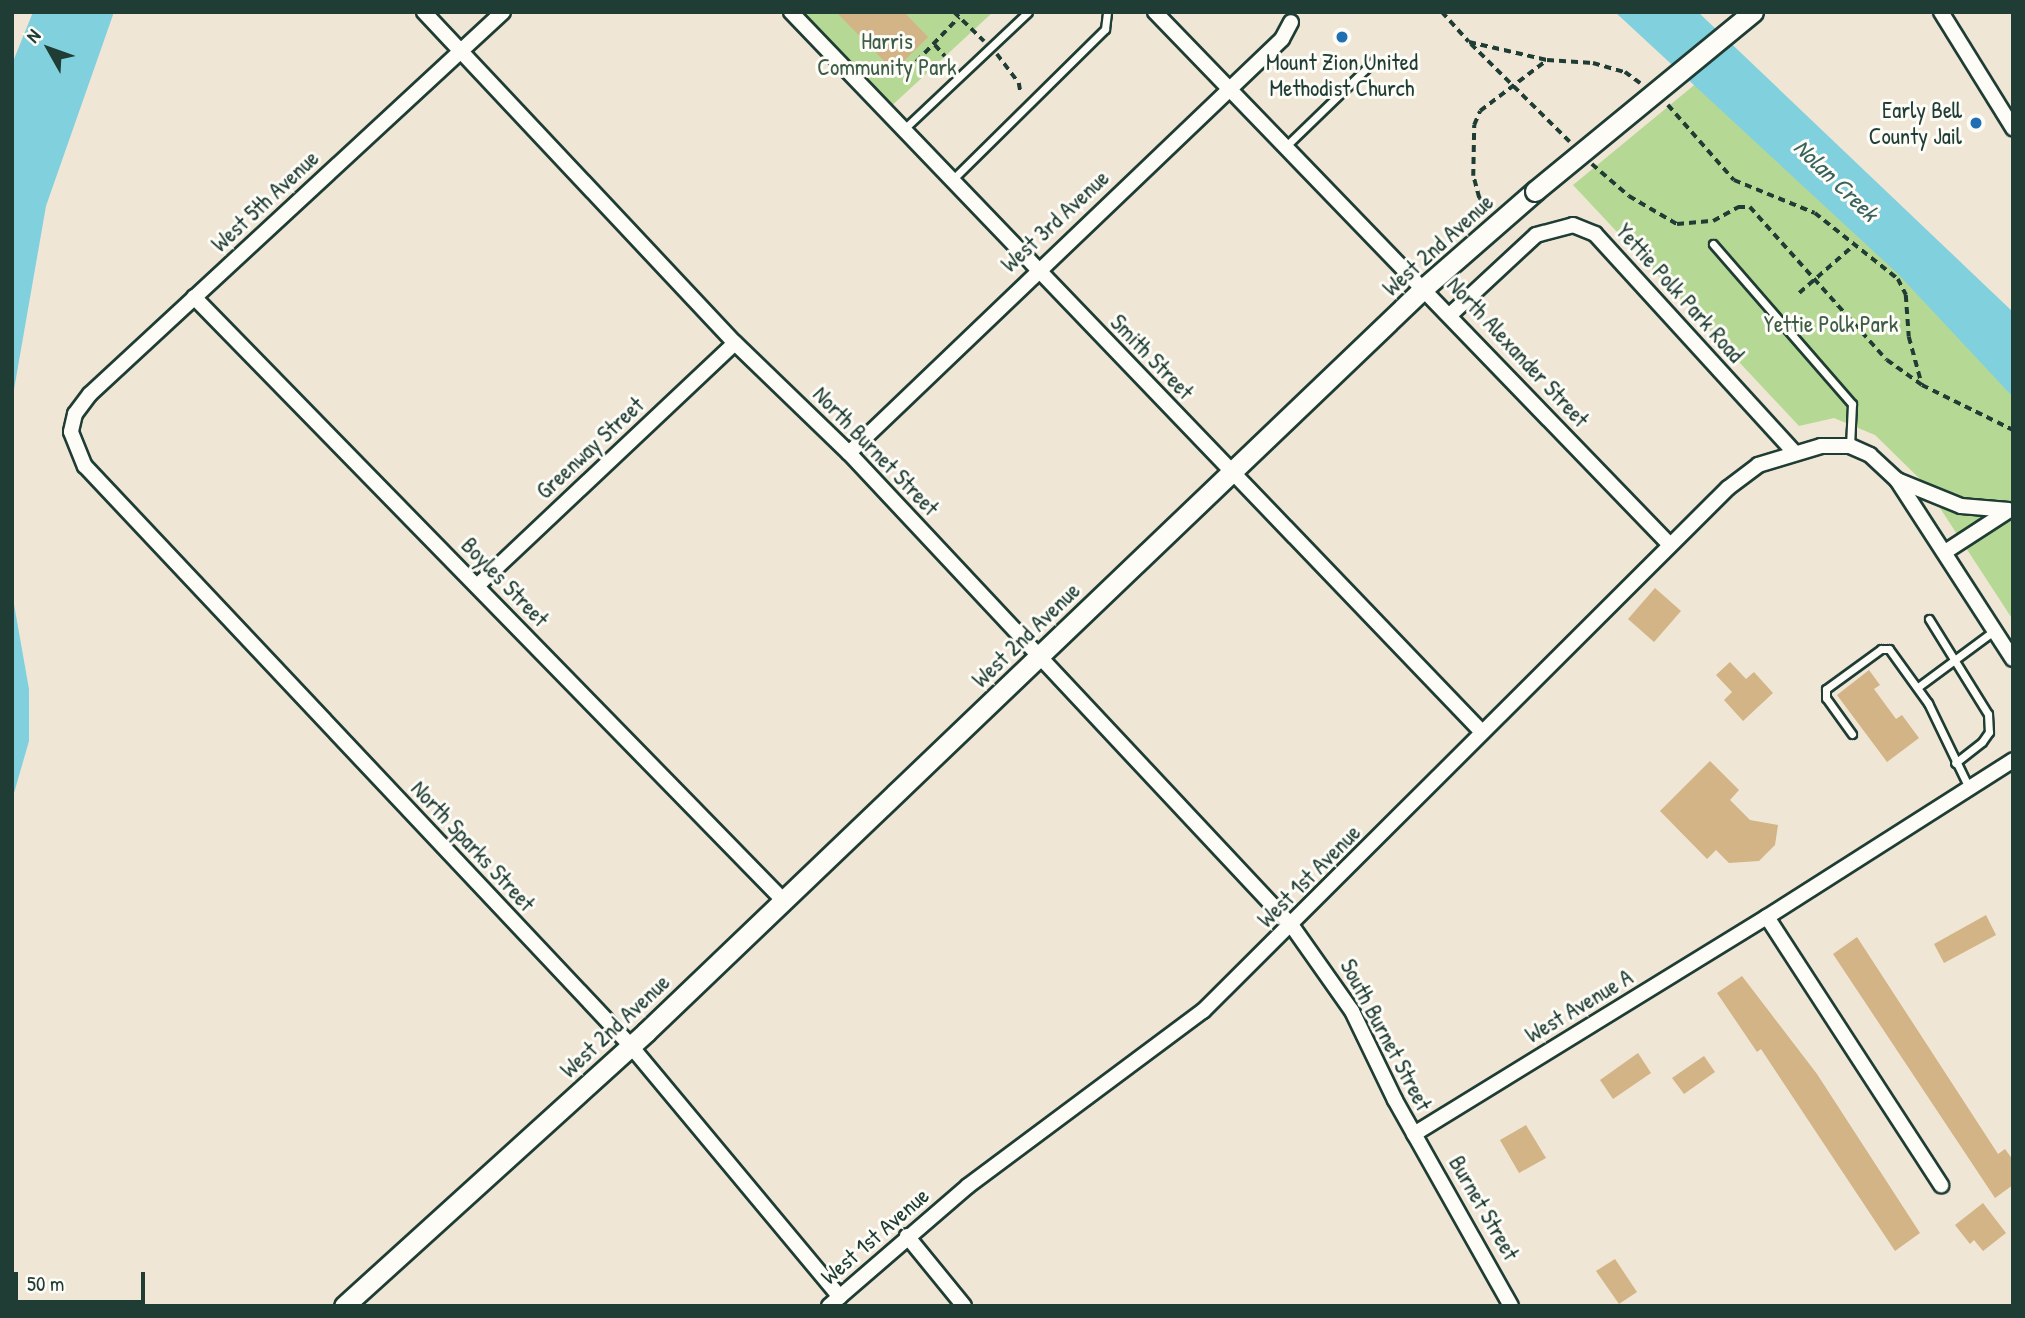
<!DOCTYPE html>
<html>
<head>
<meta charset="utf-8">
<style>
  body { margin:0 }
  #map { position:relative; width:2025px; height:1318px; overflow:hidden; background:#f0e6d5; font-family:"Patrick Hand",sans-serif }
  div>[style] { position:absolute }
  [style*='--x'] { left:calc(var(--x)*1px); top:calc(var(--y)*1px); width:calc(var(--w)*1px); rotate:calc(var(--a)*1deg) }
  .green>* { inset:0; background:#b5d994 }
  .water>* { inset:0; background:#81d0de }
  .building>* { inset:0; background:#d2b486 }
  .path>* { height:3.5px; margin-top:-1.75px; transform-origin:0; background:repeating-linear-gradient(90deg,#1f3d34 0 7px,transparent 0 12px) }
  .roads { filter:drop-shadow(2px 0 #1f3d34) drop-shadow(-2px 0 #1f3d34) drop-shadow(0 2px #1f3d34) drop-shadow(0 -2px #1f3d34) }
  .lane>* { height:7px; margin:-3.5px; padding:0 3.5px; transform-origin:3.5px; border-radius:3.5px; background:#fdfcf7 }
  .street>* { height:14px; margin:-7px; padding:0 7px; transform-origin:7px; border-radius:7px; background:#fdfcf7 }
  .secondary>* { height:19px; margin:-9.5px; padding:0 9.5px; transform-origin:9.5px; border-radius:9.5px; background:#fdfcf7 }
  .bridges { filter:drop-shadow(2px 0 #1f3d34) drop-shadow(-2px 0 #1f3d34) drop-shadow(0 2px #1f3d34) drop-shadow(0 -2px #1f3d34) }
  .secondary-bridge>* { height:19px; margin:-9.5px; padding:0 9.5px; transform-origin:9.5px; border-radius:9.5px; background:#fdfcf7 }
  .dots>* { width:19px; height:19px; translate:-50% -50%; box-sizing:border-box; border:4px solid #fdfcf7; border-radius:50% }
  span { translate:-50% -50%; white-space:nowrap; text-align:center; line-height:1.15; -webkit-text-stroke:6px #fdfcf7; paint-order:stroke }
  .park-label { font-size:23px; color:#3d5c47 }
  .poi-label { font-size:23px; color:#1f3d34 }
  .right { translate:-100% -50%; text-align:right }
  .street-label { font-size:23px; color:#1f3d34 }
  .water-label { font-size:24px; color:#38625e; font-style:italic }
  .frame { position:absolute; inset:0; border:14px solid #1f3d34; pointer-events:none }
  .north { position:absolute; left:14px; top:14px; width:70px; height:70px; -webkit-text-stroke:5px #fdfcf7; paint-order:stroke; rotate:310deg; font-size:19px; font-weight:700; line-height:28px; text-align:center; color:#1f3d34 }
  .north::after { content:''; display:block; margin:auto; width:24px; height:32px; background:#1f3d34; clip-path:polygon(50% 0,100% 100%,50% 72%,0 100%) }
  .scale { position:absolute; left:14px; top:1272px; width:131px; height:32px; box-sizing:border-box; border:4px solid #1f3d34; border-top:0; padding-left:9px; font-size:21px; line-height:24px; white-space:nowrap; color:#1f3d34; -webkit-text-stroke:5px #fdfcf7; paint-order:stroke }
</style>
</head>
<body>
<div id="map">
  <div class="green">
    <i style="clip-path:polygon(791px 12px,993px 12px,886px 111px)"></i>
    <i style="clip-path:polygon(1710px 72px,2013px 381px,2013px 620px,1923px 482px,1875px 435px,1834px 418px,1799px 426px,1573px 185px)"></i>
  </div>
  <div class="water">
    <i style="clip-path:polygon(33px 12px,114px 12px,46px 206px,12px 401px,12px 64px)"></i>
    <i style="clip-path:polygon(1615px 12px,1698px 12px,2013px 312px,2013px 397px,1898px 274px)"></i>
    <i style="clip-path:polygon(12px 593px,29px 689px,29px 741px,12px 800px)"></i>
  </div>
  <div class="building">
    <i style="clip-path:polygon(836px 12px,904px 12px,928px 37px,894px 71px)"></i>
    <i style="clip-path:polygon(1655px 588px,1681px 611px,1654px 642px,1628px 619px)"></i>
    <i style="clip-path:polygon(1730px 662px,1746px 679px,1754px 672px,1773px 693px,1743px 721px,1724px 700px,1732px 692px,1716px 675px)"></i>
    <i style="clip-path:polygon(1869px 670px,1880px 685px,1874px 689px,1896px 719px,1902px 715px,1919px 738px,1887px 762px,1837px 695px)"></i>
    <i style="clip-path:polygon(1710px 761px,1739px 790px,1730px 800px,1750px 820px,1778px 825px,1775px 845px,1759px 861px,1729px 863px,1716px 850px,1707px 859px,1660px 811px)"></i>
    <i style="clip-path:polygon(1986px 915px,1996px 935px,1944px 963px,1934px 944px)"></i>
    <i style="clip-path:polygon(1857px 937px,1998px 1154px,2005px 1149px,2013px 1160px,2013px 1185px,1995px 1198px,1833px 954px)"></i>
    <i style="clip-path:polygon(1742px 976px,1817px 1074px,1920px 1233px,1895px 1251px,1761px 1049px,1757px 1052px,1717px 993px)"></i>
    <i style="clip-path:polygon(1638px 1053px,1651px 1073px,1613px 1099px,1600px 1080px)"></i>
    <i style="clip-path:polygon(1704px 1056px,1715px 1072px,1684px 1094px,1672px 1078px)"></i>
    <i style="clip-path:polygon(1526px 1125px,1546px 1158px,1519px 1173px,1500px 1140px)"></i>
    <i style="clip-path:polygon(1983px 1203px,2006px 1233px,1983px 1251px,1974px 1240px,1970px 1244px,1955px 1225px)"></i>
    <i style="clip-path:polygon(1615px 1259px,1637px 1292px,1619px 1304px,1596px 1271px)"></i>
  </div>
  <div class="path">
    <i style="--x:954;--y:12;--w:42;--a:44"></i>
    <i style="--x:1442;--y:12;--w:40;--a:48"></i>
    <i style="--x:1469;--y:42;--w:80;--a:13"></i>
    <i style="--x:1547;--y:60;--w:46;--a:3.7"></i>
    <i style="--x:1593;--y:63;--w:33;--a:16"></i>
    <i style="--x:1625;--y:72;--w:19;--a:36"></i>
    <i style="--x:1471;--y:44;--w:139;--a:44.7"></i>
    <i style="--x:935;--y:45;--w:15;--a:48"></i>
    <i style="--x:997;--y:54;--w:36;--a:53"></i>
    <i style="--x:1019;--y:83;--w:11;--a:80"></i>
    <i style="--x:916;--y:62;--w:62;--a:-46.3"></i>
    <i style="--x:1668;--y:105;--w:100;--a:48.7"></i>
    <i style="--x:1734;--y:180;--w:87;--a:22.2"></i>
    <i style="--x:1815;--y:213;--w:106;--a:38.5"></i>
    <i style="--x:1898;--y:279;--w:18;--a:63"></i>
    <i style="--x:1906;--y:295;--w:42;--a:85.9"></i>
    <i style="--x:1909;--y:337;--w:50;--a:74.8"></i>
    <i style="--x:1922;--y:385;--w:102;--a:26.3"></i>
    <i style="--x:1592;--y:164;--w:49;--a:40.9"></i>
    <i style="--x:1629;--y:196;--w:56;--a:30.3"></i>
    <i style="--x:1677;--y:224;--w:36;--a:-5"></i>
    <i style="--x:1713;--y:221;--w:29;--a:-29"></i>
    <i style="--x:1738;--y:207;--w:12;--a:0"></i>
    <i style="--x:1750;--y:207;--w:205;--a:48.2"></i>
    <i style="--x:1887;--y:360;--w:43;--a:35.5"></i>
    <i style="--x:1489;--y:209;--w:15;--a:-132"></i>
    <i style="--x:1479;--y:198;--w:23;--a:-105"></i>
    <i style="--x:1473;--y:176;--w:51;--a:-88.9"></i>
    <i style="--x:1474;--y:125;--w:15;--a:-67"></i>
    <i style="--x:1480;--y:111;--w:84;--a:-37.3"></i>
    <i style="--x:1799;--y:293;--w:73;--a:-41.1"></i>
  </div>
  <div class="roads">
    <div class="lane">
      <i style="--x:904;--y:129;--w:170;--a:-43.3"></i>
      <i style="--x:1286;--y:146;--w:122;--a:-44"></i>
      <i style="--x:952;--y:180;--w:215;--a:-44.6"></i>
      <i style="--x:1105;--y:29;--w:17;--a:-83"></i>
      <i style="--x:1713;--y:244;--w:212;--a:49"></i>
      <i style="--x:1852;--y:404;--w:42;--a:92.7"></i>
      <i style="--x:1929;--y:619;--w:112;--a:58.2"></i>
      <i style="--x:1988;--y:714;--w:18;--a:87"></i>
      <i style="--x:1989;--y:732;--w:12;--a:125"></i>
      <i style="--x:1982;--y:742;--w:34;--a:142"></i>
      <i style="--x:1918;--y:687;--w:96;--a:-36.5"></i>
      <i style="--x:1852;--y:734;--w:44;--a:-125.8"></i>
      <i style="--x:1826;--y:698;--w:9;--a:-90"></i>
      <i style="--x:1826;--y:689;--w:68;--a:-36"></i>
      <i style="--x:1881;--y:649;--w:8;--a:0"></i>
      <i style="--x:1889;--y:649;--w:67;--a:54.2"></i>
      <i style="--x:1928;--y:703;--w:94;--a:64.2"></i>
    </div>
    <div class="street">
      <i style="--x:424;--y:12;--w:454;--a:46.8"></i>
      <i style="--x:735;--y:343;--w:158;--a:44"></i>
      <i style="--x:849;--y:453;--w:648;--a:46.88"></i>
      <i style="--x:1292;--y:926;--w:104;--a:54.8"></i>
      <i style="--x:1352;--y:1011;--w:99;--a:64.2"></i>
      <i style="--x:1395;--y:1100;--w:236;--a:60.6"></i>
      <i style="--x:503;--y:12;--w:563;--a:137.23"></i>
      <i style="--x:90;--y:394;--w:25;--a:127"></i>
      <i style="--x:75;--y:414;--w:18;--a:103"></i>
      <i style="--x:71;--y:432;--w:37;--a:68"></i>
      <i style="--x:85;--y:466;--w:795;--a:46.73"></i>
      <i style="--x:630;--y:1045;--w:328;--a:50.2"></i>
      <i style="--x:791;--y:12;--w:998;--a:46.18"></i>
      <i style="--x:1155;--y:12;--w:741;--a:45.98"></i>
      <i style="--x:1941;--y:12;--w:137;--a:58.2"></i>
      <i style="--x:194;--y:297;--w:843;--a:45.67"></i>
      <i style="--x:1451;--y:314;--w:116;--a:-42.9"></i>
      <i style="--x:1536;--y:235;--w:38;--a:-15"></i>
      <i style="--x:1573;--y:225;--w:24;--a:22"></i>
      <i style="--x:1595;--y:234;--w:295;--a:47.6"></i>
      <i style="--x:849;--y:453;--w:599;--a:-43.71"></i>
      <i style="--x:1282;--y:39;--w:19;--a:-62"></i>
      <i style="--x:1897;--y:480;--w:69;--a:22.1"></i>
      <i style="--x:1961;--y:506;--w:48;--a:4.8"></i>
      <i style="--x:1945;--y:552;--w:75;--a:-33.1"></i>
      <i style="--x:477;--y:586;--w:354;--a:-43.3"></i>
      <i style="--x:1767;--y:917;--w:320;--a:57"></i>
      <i style="--x:1414;--y:1134;--w:414;--a:-31.6"></i>
      <i style="--x:1767;--y:917;--w:292;--a:-32.5"></i>
      <i style="--x:907;--y:1236;--w:90;--a:50.8"></i>
      <i style="--x:829;--y:1306;--w:184;--a:-40.8"></i>
      <i style="--x:968;--y:1186;--w:293;--a:-36.7"></i>
      <i style="--x:1203;--y:1011;--w:741;--a:-44.89"></i>
      <i style="--x:1728;--y:488;--w:38;--a:-37"></i>
      <i style="--x:1758;--y:465;--w:66;--a:-16.8"></i>
      <i style="--x:1821;--y:446;--w:29;--a:0"></i>
      <i style="--x:1850;--y:446;--w:22;--a:24"></i>
      <i style="--x:1870;--y:455;--w:37;--a:43"></i>
      <i style="--x:1897;--y:480;--w:213;--a:57.1"></i>
    </div>
    <div class="secondary">
      <i style="--x:344;--y:1306;--w:408;--a:-42.2"></i>
      <i style="--x:646;--y:1032;--w:1078;--a:-43.72"></i>
      <i style="--x:1425;--y:287;--w:146;--a:-41.1"></i>
    </div>
  </div>
  <div class="bridges">
    <div class="secondary-bridge">
      <i style="--x:1535;--y:191;--w:282;--a:-39.4"></i>
    </div>
  </div>
  <div class="dots">
    <i style="left:1342px;top:37px;background:#1f6fb2"></i>
    <i style="left:1976px;top:123px;background:#1f6fb2"></i>
  </div>
  <div class="park-label">
    <span style="left:887px;top:54px">Harris<br>Community Park</span>
    <span style="left:1831px;top:324px">Yettie Polk Park</span>
  </div>
  <div class="poi-label">
    <span style="left:1342px;top:75px">Mount Zion United<br>Methodist Church</span>
    <span class="right" style="left:1962px;top:123px">Early Bell<br>County Jail</span>
  </div>
  <div class="street-label">
    <span style="left:265px;top:201px;rotate:-43deg">West 5th Avenue</span>
    <span style="left:1055px;top:221px;rotate:-43deg">West 3rd Avenue</span>
    <span style="left:1438px;top:245px;rotate:-42deg">West 2nd Avenue</span>
    <span style="left:1680px;top:293px;rotate:48deg">Yettie Polk Park Road</span>
    <span style="left:1518px;top:352px;rotate:47deg">North Alexander Street</span>
    <span style="left:1152px;top:357px;rotate:46deg">Smith Street</span>
    <span style="left:590px;top:448px;rotate:-43deg">Greenway Street</span>
    <span style="left:876px;top:451px;rotate:46deg">North Burnet Street</span>
    <span style="left:505px;top:582px;rotate:46deg">Boyles Street</span>
    <span style="left:1026px;top:635px;rotate:-44deg">West 2nd Avenue</span>
    <span style="left:473px;top:846px;rotate:47deg">North Sparks Street</span>
    <span style="left:1309px;top:876px;rotate:-45deg">West 1st Avenue</span>
    <span style="left:1579px;top:1006px;rotate:-31deg">West Avenue A</span>
    <span style="left:615px;top:1026px;rotate:-43deg">West 2nd Avenue</span>
    <span style="left:1386px;top:1035px;rotate:62deg">South Burnet Street</span>
    <span style="left:1484px;top:1208px;rotate:60deg">Burnet Street</span>
    <span style="left:875px;top:1236px;rotate:-41deg">West 1st Avenue</span>
  </div>
  <div class="water-label">
    <span style="left:1836px;top:180px;rotate:44deg">Nolan Creek</span>
  </div>
  <div class="frame"></div>
  <div class="north">N</div>
  <div class="scale">50 m</div>
</div>
</body>
</html>
